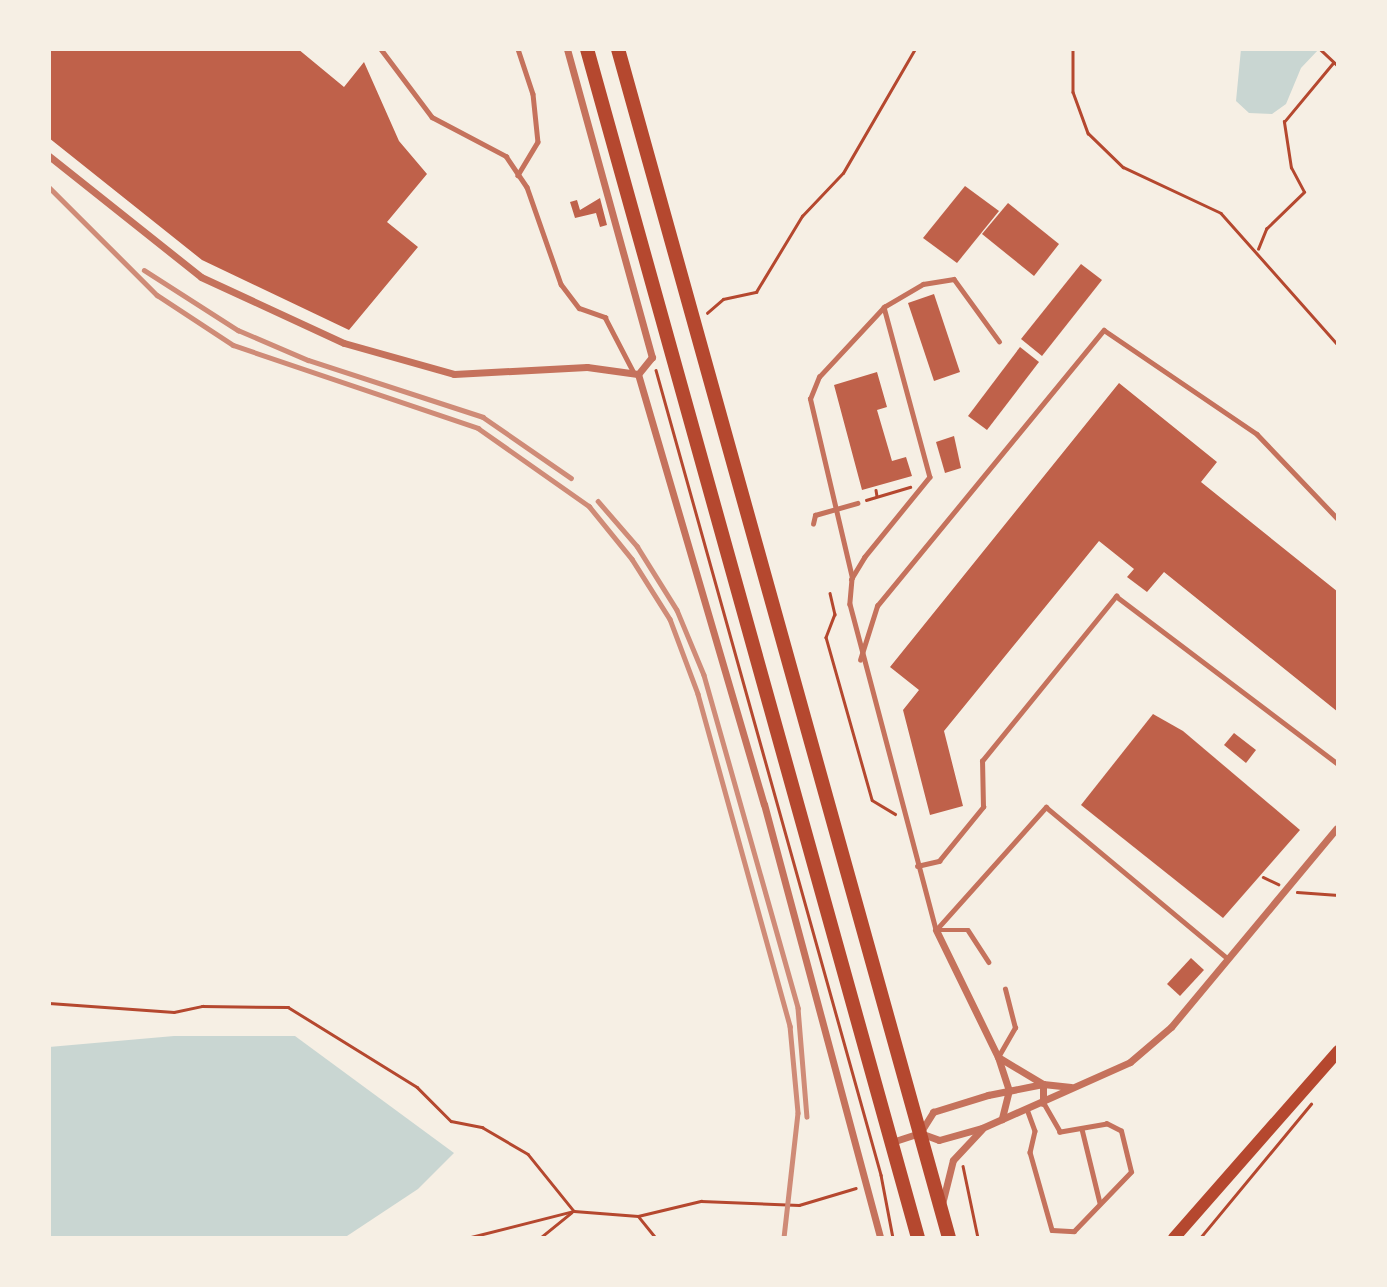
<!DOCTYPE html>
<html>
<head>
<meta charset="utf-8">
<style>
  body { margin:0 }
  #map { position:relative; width:1387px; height:1287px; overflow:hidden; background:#f6efe4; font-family:"DM Sans",sans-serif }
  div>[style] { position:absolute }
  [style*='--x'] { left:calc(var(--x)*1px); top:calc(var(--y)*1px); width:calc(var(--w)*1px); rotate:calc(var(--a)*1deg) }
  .water>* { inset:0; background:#c9d6d2 }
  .building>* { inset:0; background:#bf614a }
  .path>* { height:2.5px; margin:-1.25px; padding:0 1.25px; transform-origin:1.25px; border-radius:1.25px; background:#b5482f }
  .service>* { height:4.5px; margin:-2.25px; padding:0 2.25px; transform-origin:2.25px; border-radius:2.25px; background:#c5725c }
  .minor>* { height:7px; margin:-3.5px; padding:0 3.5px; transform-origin:3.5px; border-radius:3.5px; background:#c5725c }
  .secondary>* { height:12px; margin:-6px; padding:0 6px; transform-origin:6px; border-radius:6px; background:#b5482f }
  .primary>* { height:14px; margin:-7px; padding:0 7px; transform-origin:7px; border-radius:7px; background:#b5482f }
  .rail>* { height:4.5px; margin:-2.25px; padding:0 2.25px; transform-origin:2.25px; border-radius:2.25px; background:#cf8b77 }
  span { translate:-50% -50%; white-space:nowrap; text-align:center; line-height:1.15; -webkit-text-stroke:6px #f6efe4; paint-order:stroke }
  .frame { position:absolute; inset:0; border:51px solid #f6efe4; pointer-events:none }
</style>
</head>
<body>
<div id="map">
  <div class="water">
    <i style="clip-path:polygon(1241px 49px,1319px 49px,1301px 68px,1286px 104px,1272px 114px,1249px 113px,1236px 101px)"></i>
    <i style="clip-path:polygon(174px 1036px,295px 1036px,454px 1153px,418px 1189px,344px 1238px,49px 1238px,49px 1047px)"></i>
  </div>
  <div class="building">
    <i style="clip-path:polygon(49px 49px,298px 49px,344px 87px,364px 62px,399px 141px,427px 174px,387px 222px,418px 247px,349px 330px,202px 260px,49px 138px)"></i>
    <i style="clip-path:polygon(965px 186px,999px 211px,957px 263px,923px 238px)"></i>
    <i style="clip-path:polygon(600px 198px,607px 225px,600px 227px,596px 213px,575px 218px,570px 202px,577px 200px,580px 210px)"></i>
    <i style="clip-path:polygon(1008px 203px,1059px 244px,1034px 276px,982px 234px)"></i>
    <i style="clip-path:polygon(1081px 264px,1102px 280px,1042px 356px,1021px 339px)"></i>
    <i style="clip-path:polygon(934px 294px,960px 372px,934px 381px,908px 303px)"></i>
    <i style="clip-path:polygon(1020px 347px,1039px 362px,987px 430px,968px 416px)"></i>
    <i style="clip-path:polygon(877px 372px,887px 407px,877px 410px,892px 461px,906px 457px,912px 476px,862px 490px,834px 385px)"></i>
    <i style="clip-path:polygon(1119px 383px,1217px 462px,1201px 482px,1338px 592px,1338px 712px,1164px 572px,1147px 592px,1127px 577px,1134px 569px,1099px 541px,944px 731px,963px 806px,930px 815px,903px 710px,919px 690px,890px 667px)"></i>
    <i style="clip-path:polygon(954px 436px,961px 468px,945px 473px,936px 442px)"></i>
    <i style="clip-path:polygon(1153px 714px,1183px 731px,1300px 830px,1223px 918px,1081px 805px)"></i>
    <i style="clip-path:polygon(1234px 733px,1256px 750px,1246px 763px,1224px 745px)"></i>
    <i style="clip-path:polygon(1191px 958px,1204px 970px,1180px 996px,1167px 984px)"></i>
  </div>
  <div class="path">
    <i style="--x:1073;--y:49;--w:43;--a:90"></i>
    <i style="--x:1073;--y:92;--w:44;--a:69.9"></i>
    <i style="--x:1088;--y:133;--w:49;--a:44.2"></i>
    <i style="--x:1123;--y:167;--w:108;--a:25.1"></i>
    <i style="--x:1221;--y:213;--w:176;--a:48.4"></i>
    <i style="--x:1320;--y:49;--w:25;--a:43"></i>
    <i style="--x:1258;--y:249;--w:22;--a:-68"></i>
    <i style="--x:1266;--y:229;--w:53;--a:-44.2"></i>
    <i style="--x:1304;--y:192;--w:27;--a:-118"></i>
    <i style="--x:1291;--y:168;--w:47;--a:-98.7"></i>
    <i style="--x:1284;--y:122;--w:77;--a:-50.3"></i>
    <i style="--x:707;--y:313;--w:21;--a:-41"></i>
    <i style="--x:723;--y:299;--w:34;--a:-12"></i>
    <i style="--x:756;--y:292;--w:89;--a:-58.8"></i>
    <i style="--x:802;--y:216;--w:59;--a:-46.4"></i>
    <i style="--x:843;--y:173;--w:143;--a:-59.9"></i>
    <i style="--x:656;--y:370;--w:836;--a:74.38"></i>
    <i style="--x:881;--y:1175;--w:64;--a:79.2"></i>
    <i style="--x:876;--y:490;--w:6;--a:81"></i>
    <i style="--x:866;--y:500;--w:46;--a:-16.5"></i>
    <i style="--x:830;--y:593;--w:22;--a:77"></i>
    <i style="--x:835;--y:614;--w:25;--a:111"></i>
    <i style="--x:826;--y:637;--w:169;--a:74.2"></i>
    <i style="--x:872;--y:800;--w:27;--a:31"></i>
    <i style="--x:1263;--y:877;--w:17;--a:25"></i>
    <i style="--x:1297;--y:892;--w:41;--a:4.2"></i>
    <i style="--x:49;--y:1003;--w:125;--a:4.1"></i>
    <i style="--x:174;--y:1012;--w:29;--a:-12"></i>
    <i style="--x:202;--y:1006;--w:86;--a:0.7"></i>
    <i style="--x:288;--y:1007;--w:152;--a:31.8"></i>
    <i style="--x:417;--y:1087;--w:48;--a:45"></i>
    <i style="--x:451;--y:1121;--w:32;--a:11"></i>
    <i style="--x:482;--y:1127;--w:53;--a:30.4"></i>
    <i style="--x:528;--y:1154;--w:73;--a:51.1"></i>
    <i style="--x:963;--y:1166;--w:74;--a:78.2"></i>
    <i style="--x:639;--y:1217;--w:27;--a:51"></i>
    <i style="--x:467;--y:1238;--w:110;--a:-14.2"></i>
    <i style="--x:574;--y:1211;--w:64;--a:4.5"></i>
    <i style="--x:638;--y:1216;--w:65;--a:-13.4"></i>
    <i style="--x:701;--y:1201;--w:98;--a:2.3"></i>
    <i style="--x:799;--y:1205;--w:59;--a:-16.6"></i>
    <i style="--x:540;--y:1238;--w:40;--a:-39"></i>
    <i style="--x:1200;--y:1238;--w:174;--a:-50.4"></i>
  </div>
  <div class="service">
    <i style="--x:381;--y:49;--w:85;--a:53.1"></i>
    <i style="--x:432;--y:117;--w:84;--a:27.8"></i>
    <i style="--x:506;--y:156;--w:37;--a:56"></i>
    <i style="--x:527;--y:187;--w:103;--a:70.7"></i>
    <i style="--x:561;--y:284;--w:30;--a:53"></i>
    <i style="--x:579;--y:308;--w:28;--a:19"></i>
    <i style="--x:605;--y:317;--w:61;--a:62.6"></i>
    <i style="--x:518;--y:49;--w:47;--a:71.6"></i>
    <i style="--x:533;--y:94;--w:48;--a:84.1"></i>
    <i style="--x:538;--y:142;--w:39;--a:121"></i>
    <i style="--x:884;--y:307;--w:176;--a:74.9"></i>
    <i style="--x:930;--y:477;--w:103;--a:129.1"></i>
    <i style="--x:865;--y:557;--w:26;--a:121"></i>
    <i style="--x:852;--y:579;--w:25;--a:95"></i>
    <i style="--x:850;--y:604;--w:336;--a:75.2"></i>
    <i style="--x:813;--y:524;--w:9;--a:-77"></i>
    <i style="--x:815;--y:515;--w:44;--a:-15.9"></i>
    <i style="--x:852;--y:578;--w:184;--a:-103.2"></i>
    <i style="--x:810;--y:399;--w:24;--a:-68"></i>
    <i style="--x:819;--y:377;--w:96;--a:-47.1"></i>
    <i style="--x:884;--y:307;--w:45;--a:-30.5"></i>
    <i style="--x:923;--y:284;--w:31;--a:-9"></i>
    <i style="--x:954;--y:279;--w:77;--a:54"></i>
    <i style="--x:860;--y:660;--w:57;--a:-72.5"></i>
    <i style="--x:877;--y:606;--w:357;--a:-50.6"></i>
    <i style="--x:1104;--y:330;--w:185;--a:34.2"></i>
    <i style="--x:1257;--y:434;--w:117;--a:46.4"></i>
    <i style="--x:917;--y:866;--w:23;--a:-13"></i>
    <i style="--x:939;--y:861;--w:70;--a:-50.8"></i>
    <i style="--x:983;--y:807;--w:46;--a:-91.2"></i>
    <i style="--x:982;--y:761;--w:213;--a:-50.9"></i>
    <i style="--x:1116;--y:596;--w:278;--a:37.1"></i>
    <i style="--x:936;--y:930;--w:165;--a:-48.2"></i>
    <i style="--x:1046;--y:807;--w:236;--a:39.8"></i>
    <i style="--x:937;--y:930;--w:31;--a:0"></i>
    <i style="--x:968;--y:930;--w:38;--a:57"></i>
    <i style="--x:998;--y:1057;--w:34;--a:-60"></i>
    <i style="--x:1015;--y:1028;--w:40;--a:-104.4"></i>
    <i style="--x:1027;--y:1109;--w:23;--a:70"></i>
    <i style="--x:1035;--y:1131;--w:22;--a:103"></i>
    <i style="--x:1030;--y:1152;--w:81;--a:74.2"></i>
    <i style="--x:1052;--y:1230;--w:22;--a:3"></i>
    <i style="--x:1074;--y:1231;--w:82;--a:-46"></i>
    <i style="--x:1131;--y:1172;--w:42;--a:-103.7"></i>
    <i style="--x:1121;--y:1131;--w:16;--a:-153"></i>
    <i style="--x:1107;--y:1124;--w:48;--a:170.3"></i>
    <i style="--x:1060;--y:1132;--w:34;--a:-120"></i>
    <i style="--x:1082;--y:1129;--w:76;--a:76.3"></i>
  </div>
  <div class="minor">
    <i style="--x:567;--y:49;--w:320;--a:74.6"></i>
    <i style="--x:652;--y:357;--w:22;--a:129"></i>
    <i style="--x:49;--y:156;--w:194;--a:38.5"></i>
    <i style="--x:201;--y:277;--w:157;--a:24.8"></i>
    <i style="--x:344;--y:343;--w:114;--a:15.7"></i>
    <i style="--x:454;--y:374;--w:133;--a:-3"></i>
    <i style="--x:587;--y:367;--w:51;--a:7.8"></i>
    <i style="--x:638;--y:374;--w:448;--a:73.7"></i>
    <i style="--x:764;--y:804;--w:449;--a:75"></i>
    <i style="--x:936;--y:930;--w:141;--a:64"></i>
    <i style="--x:998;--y:1057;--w:35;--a:72"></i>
    <i style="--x:1009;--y:1090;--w:30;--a:104"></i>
    <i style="--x:998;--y:1057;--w:52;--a:31"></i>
    <i style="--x:1043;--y:1103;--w:19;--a:-90"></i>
    <i style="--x:920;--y:1133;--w:25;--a:-58"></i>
    <i style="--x:933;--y:1112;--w:58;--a:-17.2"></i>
    <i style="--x:988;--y:1095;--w:56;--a:-11.3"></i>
    <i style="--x:1043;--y:1084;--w:28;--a:6"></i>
    <i style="--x:892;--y:1142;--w:29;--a:-18"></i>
    <i style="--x:920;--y:1133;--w:20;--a:20"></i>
    <i style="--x:939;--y:1140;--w:45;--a:-15.6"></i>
    <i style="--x:982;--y:1128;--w:162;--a:-24"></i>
    <i style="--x:1130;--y:1062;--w:54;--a:-40.5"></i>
    <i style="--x:1171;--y:1027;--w:258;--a:-50.2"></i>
    <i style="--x:941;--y:1208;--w:49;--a:-76"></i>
    <i style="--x:953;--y:1160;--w:42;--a:-46.9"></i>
  </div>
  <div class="secondary">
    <i style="--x:1174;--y:1238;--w:249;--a:-48.7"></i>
  </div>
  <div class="primary">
    <i style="--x:587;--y:49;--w:1234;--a:74.44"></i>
    <i style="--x:618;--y:49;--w:1234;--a:74.44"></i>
  </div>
  <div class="rail">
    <i style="--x:49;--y:187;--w:153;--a:45"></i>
    <i style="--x:157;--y:295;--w:91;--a:33.3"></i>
    <i style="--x:233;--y:345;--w:259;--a:18.7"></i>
    <i style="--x:478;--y:428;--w:136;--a:35.1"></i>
    <i style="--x:589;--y:506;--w:68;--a:50.9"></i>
    <i style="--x:632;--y:559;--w:71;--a:57.7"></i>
    <i style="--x:670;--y:619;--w:80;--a:69.5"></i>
    <i style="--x:698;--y:694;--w:345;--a:74.5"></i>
    <i style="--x:790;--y:1026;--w:87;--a:84.7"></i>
    <i style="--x:798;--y:1113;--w:126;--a:96.4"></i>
    <i style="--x:144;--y:270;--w:112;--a:32.6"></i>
    <i style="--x:238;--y:330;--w:76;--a:23.2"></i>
    <i style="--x:308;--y:360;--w:184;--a:18"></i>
    <i style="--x:483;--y:417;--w:107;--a:34.7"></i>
    <i style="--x:598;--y:501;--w:60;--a:49.1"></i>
    <i style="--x:637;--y:546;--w:75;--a:58"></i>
    <i style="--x:677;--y:610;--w:70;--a:67.4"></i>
    <i style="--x:704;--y:675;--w:346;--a:74.2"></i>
    <i style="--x:798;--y:1008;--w:109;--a:85.3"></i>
  </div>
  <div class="frame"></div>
</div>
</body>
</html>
